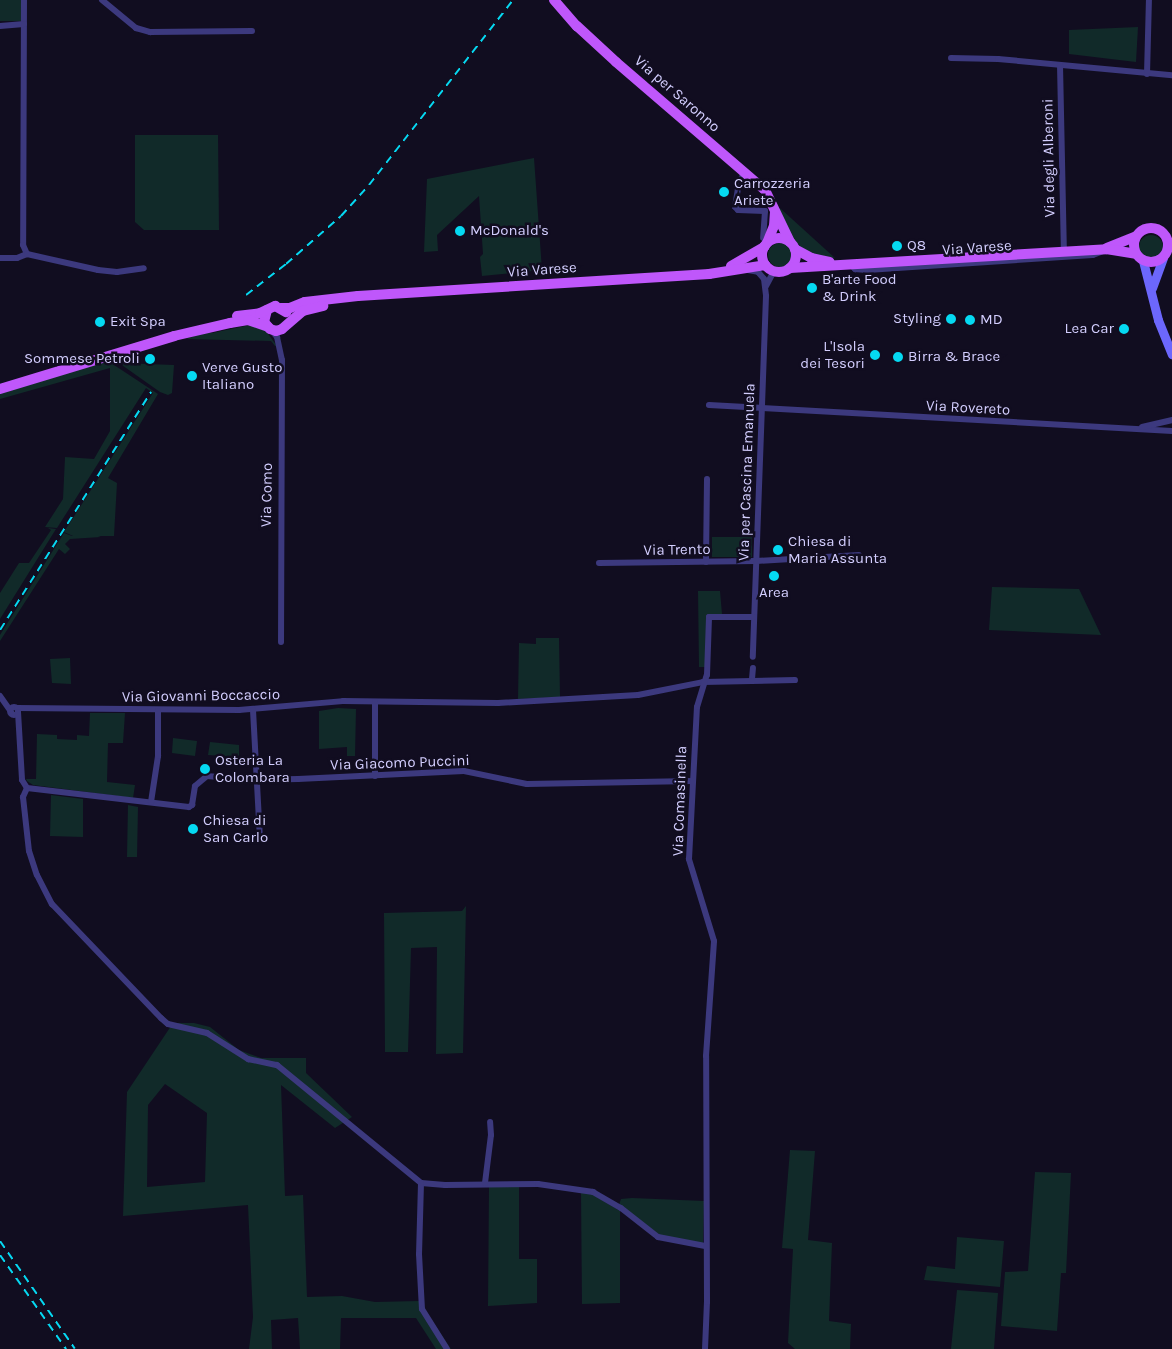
<!DOCTYPE html>
<html>
<head>
<meta charset="utf-8">
<style>
  body { margin:0 }
  #map { position:relative; width:1172px; height:1349px; overflow:hidden; background:#110d20; font-family:Karla,sans-serif }
  div>[style] { position:absolute }
  [style*='--x'] { left:calc(var(--x)*1px); top:calc(var(--y)*1px); width:calc(var(--w)*1px); rotate:calc(var(--a)*1deg) }
  .green>* { inset:0; background:#112a29 }
  .round { border-radius:50% }
  .street>* { height:6px; margin:-3px; padding:0 3px; transform-origin:3px; border-radius:3px; background:#3c397e }
  .street>.ring { margin:-3px; padding:0; box-sizing:content-box; background:none; border:6px solid #3c397e; border-radius:50% }
  .secondary>* { height:9px; margin:-4.5px; padding:0 4.5px; transform-origin:4.5px; border-radius:4.5px; background:#6c67fc }
  .primary>* { height:10px; margin:-5px; padding:0 5px; transform-origin:5px; border-radius:5px; background:#bf57fb }
  .primary>.ring { margin:-5px; padding:0; box-sizing:content-box; background:none; border:10px solid #bf57fb; border-radius:50% }
  .rail>* { height:2px; margin-top:-1px; transform-origin:0; background:repeating-linear-gradient(90deg,#05d9f2 0 8px,transparent 0 14px) }
  .dots>* { width:14px; height:14px; translate:-50% -50%; box-sizing:border-box; border:2px solid #110d20; border-radius:50% }
  span { translate:-50% -50%; white-space:nowrap; text-align:center; line-height:1.15; -webkit-text-stroke:5px #110d20; paint-order:stroke }
  .street-label { font-size:15px; color:#d3cefe }
  .poi-label { font-size:15px; color:#d3cefe }
  .left { translate:0 -50%; text-align:left }
  .right { translate:-100% -50%; text-align:right }
</style>
</head>
<body>
<div id="map">
  <div class="green">
    <i style="clip-path:polygon(0 0,22px 0,21px 21px,0 21px)"></i>
    <i style="clip-path:polygon(1138px 27px,1136px 62px,1069px 54px,1069px 30px)"></i>
    <i style="clip-path:polygon(135px 135px,218px 135px,219px 230px,144px 230px,135px 222px)"></i>
    <i style="clip-path:polygon(534px 158px,542px 270px,482px 276px,480px 257px,483px 254px,479px 196px,437px 235px,438px 251px,424px 252px,427px 179px)"></i>
    <i style="clip-path:polygon(779px 208px,781px 209px,835px 258px,812px 254px,803px 249px,789px 235px)"></i>
    <i class="round" style="left:1139px;top:235px;width:24px;height:24px"></i>
    <i class="round" style="left:768px;top:243px;width:24px;height:24px"></i>
    <i style="clip-path:polygon(250px 325px,266px 331px,277px 346px,275px 346px,271px 341px,186px 339px,206px 332px,212px 333px)"></i>
    <i style="clip-path:polygon(108px 361px,158px 394px,108px 478px,117px 483px,114px 536px,73px 536px,64px 532px,153px 393px,146px 388px,57px 528px,45px 527px,63px 499px,65px 457px,94px 459px,110px 431px,110px 368px,0 399px,0 393px)"></i>
    <i style="clip-path:polygon(119px 363px,174px 365px,172px 393px,168px 395px,160px 392px)"></i>
    <i style="clip-path:polygon(48px 528px,56px 529px,0 619px,0 593px,19px 563px,29px 563px,51px 530px)"></i>
    <i style="clip-path:polygon(64px 533px,72px 536px,98px 536px,101px 537px,70px 539px,65px 544px,70px 549px,65px 554px,59px 549px,0 641px,0 635px)"></i>
    <i style="clip-path:polygon(712px 537px,752px 537px,752px 557px,712px 557px)"></i>
    <i style="clip-path:polygon(992px 587px,1079px 589px,1101px 635px,989px 630px)"></i>
    <i style="clip-path:polygon(698px 591px,720px 591px,722px 614px,709px 614px,705px 667px,699px 667px)"></i>
    <i style="clip-path:polygon(536px 638px,559px 638px,560px 697px,518px 699px,519px 643px,536px 644px)"></i>
    <i style="clip-path:polygon(70px 658px,71px 684px,52px 683px,50px 659px)"></i>
    <i style="clip-path:polygon(338px 708px,356px 709px,355px 756px,347px 756px,347px 747px,319px 749px,319px 711px)"></i>
    <i style="clip-path:polygon(90px 713px,125px 713px,123px 743px,108px 743px,107px 782px,135px 785px,133px 798px,33px 785px,27px 781px,26px 779px,36px 779px,37px 734px,57px 735px,57px 739px,77px 740px,77px 735px,89px 736px)"></i>
    <i style="clip-path:polygon(173px 738px,197px 741px,195px 756px,172px 753px)"></i>
    <i style="clip-path:polygon(210px 742px,239px 745px,239px 757px,208px 755px)"></i>
    <i style="clip-path:polygon(51px 795px,83px 799px,83px 837px,50px 836px)"></i>
    <i style="clip-path:polygon(128px 805px,138px 807px,137px 857px,127px 857px)"></i>
    <i style="clip-path:polygon(466px 906px,463px 1053px,436px 1054px,437px 947px,411px 948px,408px 1052px,385px 1052px,384px 913px,462px 911px)"></i>
    <i style="clip-path:polygon(evenodd,173px 1023px,194px 1023px,210px 1027px,239px 1050px,261px 1058px,306px 1058px,306px 1073px,352px 1117px,335px 1128px,281px 1085px,285px 1196px,303px 1195px,307px 1297px,342px 1296px,375px 1302px,419px 1301px,451px 1349px,436px 1349px,416px 1318px,341px 1318px,340px 1349px,300px 1349px,298px 1318px,271px 1320px,272px 1349px,249px 1349px,253px 1317px,248px 1205px,123px 1216px,127px 1092px,173px 1023px,165px 1084px,207px 1113px,205px 1182px,147px 1187px,148px 1105px,165px 1084px)"></i>
    <i style="clip-path:polygon(790px 1150px,815px 1151px,808px 1240px,832px 1243px,829px 1321px,851px 1324px,850px 1349px,795px 1349px,788px 1343px,793px 1249px,782px 1248px)"></i>
    <i style="clip-path:polygon(1035px 1172px,1071px 1173px,1066px 1273px,1061px 1273px,1057px 1331px,1001px 1326px,1005px 1272px,1028px 1271px)"></i>
    <i style="clip-path:polygon(489px 1186px,519px 1186px,519px 1259px,537px 1259px,537px 1303px,488px 1306px)"></i>
    <i style="clip-path:polygon(581px 1192px,592px 1194px,620px 1211px,620px 1303px,582px 1304px)"></i>
    <i style="clip-path:polygon(632px 1198px,704px 1201px,703px 1244px,660px 1235px,619px 1205px,621px 1199px)"></i>
    <i style="clip-path:polygon(957px 1237px,1004px 1241px,1000px 1287px,924px 1280px,927px 1266px,955px 1269px)"></i>
    <i style="clip-path:polygon(957px 1290px,998px 1293px,994px 1349px,951px 1349px)"></i>
  </div>
  <div class="street">
    <i style="--x:24;--y:0;--w:245;--a:90.2"></i>
    <i style="--x:23;--y:245;--w:10;--a:66"></i>
    <i style="--x:102;--y:0;--w:44;--a:39.5"></i>
    <i style="--x:136;--y:28;--w:15;--a:16"></i>
    <i style="--x:150;--y:32;--w:102;--a:-0.6"></i>
    <i style="--x:0;--y:26;--w:24;--a:-5"></i>
    <i style="--x:951;--y:58;--w:47;--a:1.2"></i>
    <i style="--x:998;--y:59;--w:175;--a:5.3"></i>
    <i style="--x:1060;--y:65;--w:186;--a:88.8"></i>
    <i style="--x:1147;--y:74;--w:74;--a:-88.5"></i>
    <i style="--x:745;--y:172;--w:12;--a:121"></i>
    <i style="--x:739;--y:182;--w:25;--a:99"></i>
    <i style="--x:735;--y:207;--w:4;--a:45"></i>
    <i style="--x:738;--y:210;--w:27;--a:2"></i>
    <i style="--x:765;--y:211;--w:27;--a:94"></i>
    <i style="--x:0;--y:258;--w:17;--a:0"></i>
    <i style="--x:17;--y:258;--w:11;--a:-22"></i>
    <i style="--x:27;--y:254;--w:73;--a:12.7"></i>
    <i style="--x:98;--y:270;--w:19;--a:6"></i>
    <i style="--x:117;--y:272;--w:27;--a:-8"></i>
    <i style="--x:851;--y:265;--w:6;--a:45"></i>
    <i style="--x:855;--y:269;--w:12;--a:5"></i>
    <i style="--x:867;--y:270;--w:226;--a:-3.8"></i>
    <i style="--x:1093;--y:255;--w:9;--a:-21"></i>
    <i style="--x:748;--y:270;--w:10;--a:11"></i>
    <i style="--x:758;--y:272;--w:9;--a:49"></i>
    <i style="--x:764;--y:279;--w:17;--a:83"></i>
    <i style="--x:766;--y:296;--w:361;--a:92.1"></i>
    <i style="--x:766;--y:286;--w:17;--a:-62"></i>
    <i style="--x:272;--y:331;--w:8;--a:50"></i>
    <i style="--x:277;--y:337;--w:24;--a:78"></i>
    <i style="--x:282;--y:360;--w:282;--a:90.2"></i>
    <i style="--x:709;--y:405;--w:464;--a:3.2"></i>
    <i style="--x:1142;--y:427;--w:31;--a:-13"></i>
    <i style="--x:706;--y:562;--w:83;--a:-89.3"></i>
    <i style="--x:599;--y:563;--w:157;--a:-0.7"></i>
    <i style="--x:756;--y:561;--w:103;--a:-3.3"></i>
    <i style="--x:752;--y:679;--w:11;--a:-85"></i>
    <i style="--x:0;--y:696;--w:19;--a:55"></i>
    <i class="ring" style="left:10px;top:707px;width:2px;height:2px"></i>
    <i style="--x:17;--y:708;--w:222;--a:0.5"></i>
    <i style="--x:239;--y:710;--w:104;--a:-4.9"></i>
    <i style="--x:343;--y:701;--w:155;--a:0.7"></i>
    <i style="--x:498;--y:703;--w:140;--a:-3.3"></i>
    <i style="--x:638;--y:695;--w:66;--a:-11.3"></i>
    <i style="--x:703;--y:682;--w:92;--a:-1.2"></i>
    <i style="--x:253;--y:710;--w:130;--a:86.9"></i>
    <i style="--x:18;--y:712;--w:68;--a:86.6"></i>
    <i style="--x:22;--y:780;--w:9;--a:58"></i>
    <i style="--x:375;--y:776;--w:74;--a:-90"></i>
    <i style="--x:27;--y:788;--w:163;--a:6.7"></i>
    <i style="--x:189;--y:807;--w:4;--a:-34"></i>
    <i style="--x:192;--y:805;--w:19;--a:-81"></i>
    <i style="--x:195;--y:786;--w:16;--a:-40"></i>
    <i style="--x:207;--y:776;--w:45;--a:5.1"></i>
    <i style="--x:252;--y:780;--w:46;--a:-1.2"></i>
    <i style="--x:298;--y:779;--w:166;--a:-2.8"></i>
    <i style="--x:464;--y:771;--w:64;--a:11.7"></i>
    <i style="--x:527;--y:784;--w:166;--a:-1"></i>
    <i style="--x:27;--y:788;--w:10;--a:114"></i>
    <i style="--x:23;--y:797;--w:54;--a:83.7"></i>
    <i style="--x:29;--y:851;--w:25;--a:72"></i>
    <i style="--x:37;--y:875;--w:33;--a:63"></i>
    <i style="--x:52;--y:904;--w:158;--a:46.3"></i>
    <i style="--x:161;--y:1018;--w:9;--a:41"></i>
    <i style="--x:168;--y:1024;--w:40;--a:13"></i>
    <i style="--x:207;--y:1033;--w:49;--a:32.4"></i>
    <i style="--x:248;--y:1059;--w:30;--a:12"></i>
    <i style="--x:277;--y:1065;--w:186;--a:39.3"></i>
    <i style="--x:151;--y:802;--w:47;--a:-81.3"></i>
    <i style="--x:158;--y:756;--w:45;--a:-90"></i>
    <i style="--x:421;--y:1183;--w:24;--a:5"></i>
    <i style="--x:445;--y:1185;--w:93;--a:-0.6"></i>
    <i style="--x:538;--y:1184;--w:56;--a:8.3"></i>
    <i style="--x:593;--y:1192;--w:32;--a:30"></i>
    <i style="--x:621;--y:1208;--w:47;--a:38.1"></i>
    <i style="--x:658;--y:1237;--w:48;--a:10.8"></i>
    <i style="--x:421;--y:1183;--w:71;--a:91.6"></i>
    <i style="--x:419;--y:1254;--w:55;--a:86.9"></i>
    <i style="--x:422;--y:1309;--w:47;--a:58"></i>
    <i style="--x:485;--y:1183;--w:48;--a:-82.9"></i>
    <i style="--x:491;--y:1135;--w:13;--a:-94"></i>
    <i style="--x:705;--y:1349;--w:47;--a:-87.6"></i>
    <i style="--x:707;--y:1302;--w:246;--a:-90.2"></i>
    <i style="--x:706;--y:1056;--w:115;--a:-86"></i>
    <i style="--x:714;--y:941;--w:86;--a:-107"></i>
    <i style="--x:689;--y:859;--w:152;--a:-87"></i>
    <i style="--x:697;--y:707;--w:34;--a:-73"></i>
    <i style="--x:707;--y:675;--w:58;--a:-88"></i>
    <i style="--x:709;--y:617;--w:45;--a:0"></i>
  </div>
  <div class="secondary">
    <i style="--x:1143;--y:261;--w:61;--a:75.7"></i>
    <i style="--x:1158;--y:320;--w:37;--a:68"></i>
    <i style="--x:1152;--y:288;--w:32;--a:-70"></i>
  </div>
  <div class="primary">
    <i style="--x:554;--y:0;--w:35;--a:49"></i>
    <i style="--x:577;--y:26;--w:53;--a:42.7"></i>
    <i style="--x:616;--y:62;--w:196;--a:40.7"></i>
    <i style="--x:765;--y:190;--w:58;--a:64.3"></i>
    <i class="ring" style="left:1134px;top:228px;width:24px;height:24px"></i>
    <i class="ring" style="left:762px;top:238px;width:24px;height:24px"></i>
    <i style="--x:767;--y:243;--w:18;--a:-68"></i>
    <i style="--x:774;--y:226;--w:13;--a:-86"></i>
    <i style="--x:1107;--y:248;--w:31;--a:-22"></i>
    <i style="--x:795;--y:249;--w:18;--a:29"></i>
    <i style="--x:811;--y:258;--w:19;--a:12"></i>
    <i style="--x:731;--y:266;--w:39;--a:-30"></i>
    <i style="--x:790;--y:268;--w:317;--a:-3.4"></i>
    <i style="--x:1106;--y:249;--w:30;--a:9"></i>
    <i style="--x:281;--y:308;--w:9;--a:0"></i>
    <i style="--x:290;--y:308;--w:16;--a:-22"></i>
    <i style="--x:305;--y:302;--w:53;--a:-6.5"></i>
    <i style="--x:358;--y:296;--w:352;--a:-3.6"></i>
    <i style="--x:709;--y:274;--w:57;--a:-9.1"></i>
    <i style="--x:267;--y:310;--w:12;--a:104"></i>
    <i style="--x:264;--y:322;--w:9;--a:49"></i>
    <i style="--x:270;--y:329;--w:6;--a:18"></i>
    <i style="--x:276;--y:331;--w:6;--a:-18"></i>
    <i style="--x:282;--y:329;--w:28;--a:-41"></i>
    <i style="--x:303;--y:311;--w:21;--a:-14"></i>
    <i style="--x:237;--y:316;--w:23;--a:-7"></i>
    <i style="--x:260;--y:313;--w:17;--a:-25"></i>
    <i style="--x:275;--y:306;--w:13;--a:29"></i>
    <i style="--x:0;--y:389;--w:182;--a:-16.9"></i>
    <i style="--x:174;--y:336;--w:57;--a:-13.1"></i>
    <i style="--x:230;--y:323;--w:18;--a:-9"></i>
    <i style="--x:248;--y:320;--w:21;--a:19"></i>
  </div>
  <div class="rail">
    <i style="--x:246;--y:295;--w:51;--a:-37.8"></i>
    <i style="--x:286;--y:264;--w:73;--a:-41.1"></i>
    <i style="--x:341;--y:216;--w:42;--a:-47.9"></i>
    <i style="--x:369;--y:185;--w:234;--a:-52.1"></i>
    <i style="--x:0;--y:630;--w:282;--a:-57.6"></i>
    <i style="--x:0;--y:1241;--w:131;--a:55.2"></i>
    <i style="--x:0;--y:1255;--w:115;--a:54.9"></i>
  </div>
  <div class="dots">
    <i style="left:724px;top:192px;background:#05d9f2"></i>
    <i style="left:460px;top:231px;background:#05d9f2"></i>
    <i style="left:897px;top:246px;background:#05d9f2"></i>
    <i style="left:812px;top:288px;background:#05d9f2"></i>
    <i style="left:951px;top:319px;background:#05d9f2"></i>
    <i style="left:970px;top:320px;background:#05d9f2"></i>
    <i style="left:100px;top:322px;background:#05d9f2"></i>
    <i style="left:1124px;top:329px;background:#05d9f2"></i>
    <i style="left:875px;top:355px;background:#05d9f2"></i>
    <i style="left:898px;top:357px;background:#05d9f2"></i>
    <i style="left:150px;top:359px;background:#05d9f2"></i>
    <i style="left:192px;top:376px;background:#05d9f2"></i>
    <i style="left:778px;top:550px;background:#05d9f2"></i>
    <i style="left:774px;top:576px;background:#05d9f2"></i>
    <i style="left:205px;top:769px;background:#05d9f2"></i>
    <i style="left:193px;top:829px;background:#05d9f2"></i>
  </div>
  <div class="street-label">
    <span style="left:677px;top:94px;rotate:41deg">Via per Saronno</span>
    <span style="left:1049px;top:158px;rotate:-91deg">Via degli Alberoni</span>
    <span style="left:977px;top:248px;rotate:-4deg">Via Varese</span>
    <span style="left:542px;top:270px;rotate:-4deg">Via Varese</span>
    <span style="left:968px;top:408px;rotate:3deg">Via Rovereto</span>
    <span style="left:747px;top:472px;rotate:-88deg">Via per Cascina Emanuela</span>
    <span style="left:267px;top:495px;rotate:-89deg">Via Como</span>
    <span style="left:677px;top:550px;rotate:-1deg">Via Trento</span>
    <span style="left:201px;top:696px;rotate:-1deg">Via Giovanni Boccaccio</span>
    <span style="left:400px;top:763px;rotate:-2deg">Via Giacomo Puccini</span>
    <span style="left:680px;top:801px;rotate:-88deg">Via Comasinella</span>
  </div>
  <div class="poi-label">
    <span class="left" style="left:734px;top:192px">Carrozzeria<br>Ariete</span>
    <span class="left" style="left:470px;top:231px">McDonald's</span>
    <span class="left" style="left:907px;top:246px">Q8</span>
    <span class="left" style="left:822px;top:288px">B'arte Food<br>&amp; Drink</span>
    <span class="right" style="left:941px;top:319px">Styling</span>
    <span class="left" style="left:980px;top:320px">MD</span>
    <span class="left" style="left:110px;top:322px">Exit Spa</span>
    <span class="right" style="left:1114px;top:329px">Lea Car</span>
    <span class="right" style="left:865px;top:355px">L'Isola<br>dei Tesori</span>
    <span class="left" style="left:908px;top:357px">Birra &amp; Brace</span>
    <span class="right" style="left:140px;top:359px">Sommese Petroli</span>
    <span class="left" style="left:202px;top:376px">Verve Gusto<br>Italiano</span>
    <span class="left" style="left:788px;top:550px">Chiesa di<br>Maria Assunta</span>
    <span style="left:774px;top:593px">Area</span>
    <span class="left" style="left:215px;top:769px">Osteria La<br>Colombara</span>
    <span class="left" style="left:203px;top:829px">Chiesa di<br>San Carlo</span>
  </div>
</div>
</body>
</html>
